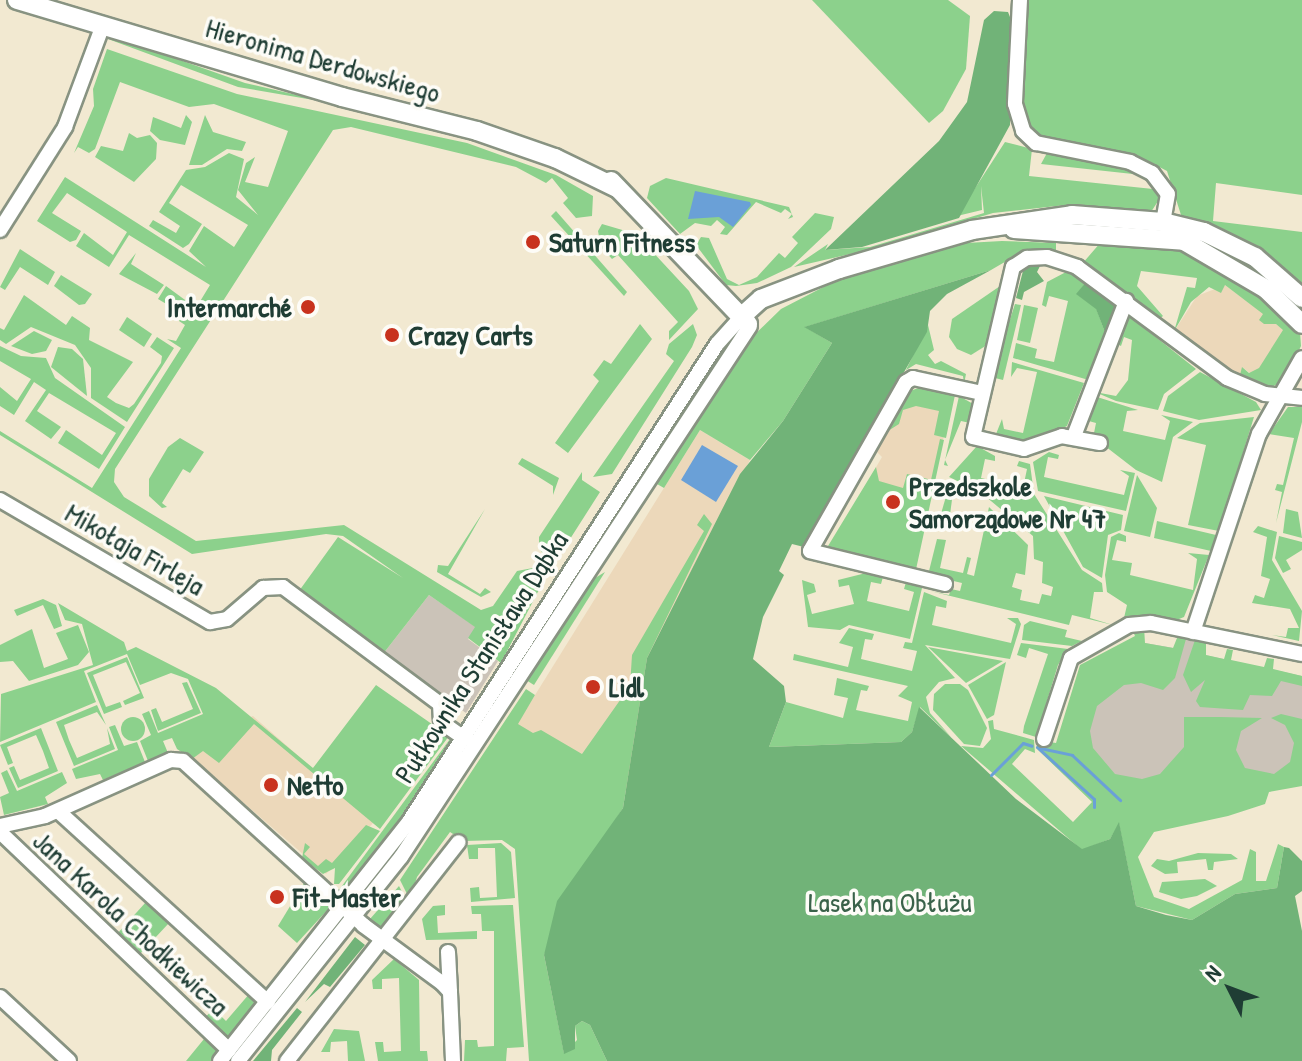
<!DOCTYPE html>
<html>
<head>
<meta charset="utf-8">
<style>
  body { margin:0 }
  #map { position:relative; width:1302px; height:1061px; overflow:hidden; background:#f2e9d1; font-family:"Patrick Hand",sans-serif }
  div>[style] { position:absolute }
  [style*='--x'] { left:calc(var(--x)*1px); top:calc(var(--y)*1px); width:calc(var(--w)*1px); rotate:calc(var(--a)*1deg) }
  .built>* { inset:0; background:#ecd8ba }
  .industrial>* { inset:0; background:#cbc3b8 }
  .green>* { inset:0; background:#8cd18c }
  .round { border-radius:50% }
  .forest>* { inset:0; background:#71b378 }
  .water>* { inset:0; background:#6aa0d7 }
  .stream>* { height:3px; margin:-1.5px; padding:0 1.5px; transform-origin:1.5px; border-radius:1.5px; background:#6aa0d7 }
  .roads { filter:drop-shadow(2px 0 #889382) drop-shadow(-2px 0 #889382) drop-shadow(0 2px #889382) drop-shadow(0 -2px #889382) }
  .minor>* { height:14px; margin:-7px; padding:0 7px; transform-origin:7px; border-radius:7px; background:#fff }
  .major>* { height:18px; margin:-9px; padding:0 9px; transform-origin:9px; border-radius:9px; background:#fff }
  .dots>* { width:22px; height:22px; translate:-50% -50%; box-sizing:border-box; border:4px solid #fdfcf7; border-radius:50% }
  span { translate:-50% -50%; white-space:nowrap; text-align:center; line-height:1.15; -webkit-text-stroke:7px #fdfcf7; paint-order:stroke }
  .street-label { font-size:28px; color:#1f3d34 }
  .poi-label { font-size:28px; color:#1f3d34; font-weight:700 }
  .left { translate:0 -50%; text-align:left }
  .right { translate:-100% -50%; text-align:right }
  .park-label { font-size:28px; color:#3a624a }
  .north { position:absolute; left:1190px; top:949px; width:80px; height:80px; -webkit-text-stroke:6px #fdfcf7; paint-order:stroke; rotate:312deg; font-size:22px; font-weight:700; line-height:32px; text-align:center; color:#1f3d34 }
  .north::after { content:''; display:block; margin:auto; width:28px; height:36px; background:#1f3d34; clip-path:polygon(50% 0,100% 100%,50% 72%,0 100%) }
</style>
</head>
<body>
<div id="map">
  <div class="built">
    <i style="clip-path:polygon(1225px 285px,1264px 314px,1264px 324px,1276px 324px,1284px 330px,1259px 369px,1250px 373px,1242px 367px,1245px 380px,1173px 333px,1197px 296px)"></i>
    <i style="clip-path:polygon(904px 401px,950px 409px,914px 570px,830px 546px,882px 457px,876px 451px)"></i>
    <i style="clip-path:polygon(700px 430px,750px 460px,647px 658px,626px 791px,517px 724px)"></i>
    <i style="clip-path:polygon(253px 716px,374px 822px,326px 874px,180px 748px)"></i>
  </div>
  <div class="industrial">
    <i style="clip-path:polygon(429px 595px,476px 627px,468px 639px,498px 661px,466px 713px,383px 654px)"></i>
    <i style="clip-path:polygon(1186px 639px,1196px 642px,1205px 655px,1302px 676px,1302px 781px,1127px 799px,1061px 737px,1145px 643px,1174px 648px)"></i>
  </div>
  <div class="green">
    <i style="clip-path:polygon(812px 0,948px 0,970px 16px,966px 69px,943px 111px,929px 123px)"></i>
    <i style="clip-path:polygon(1028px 0,1302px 0,1302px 195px,1216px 183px,1213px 221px,1302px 232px,1302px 284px,1256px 248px,1181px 215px,1167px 171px,1144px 159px,1033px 135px,1023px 107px)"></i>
    <i style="clip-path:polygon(112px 36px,245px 83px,331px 103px,238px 87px,108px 39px)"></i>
    <i style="clip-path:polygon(107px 49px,237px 94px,467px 143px,556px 175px,593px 196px,592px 216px,576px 218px,563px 203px,568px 198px,552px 178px,546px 183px,516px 167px,351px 127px,333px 130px,115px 469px,114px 482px,124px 497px,196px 541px,344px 525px,481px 610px,493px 606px,517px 571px,538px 567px,543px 582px,501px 663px,468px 638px,475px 627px,429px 595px,383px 654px,299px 591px,338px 537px,403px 578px,343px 536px,326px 534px,192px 554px,0 435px,0 431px,92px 488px,181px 348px,167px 339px,176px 341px,185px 325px,179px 321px,183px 314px,158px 299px,166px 286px,196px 308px,210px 285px,129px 235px,109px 267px,76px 246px,84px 233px,113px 255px,127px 232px,67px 193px,52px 213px,81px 231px,76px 240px,70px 242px,37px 221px,65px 177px,206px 267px,189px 251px,204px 226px,234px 247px,248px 225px,181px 185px,169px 203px,202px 224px,189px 244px,183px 248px,149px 226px,153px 220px,176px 233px,180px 226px,159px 212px,186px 170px,205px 167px,229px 153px,244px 159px,236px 197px,258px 215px,238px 190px,246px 163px,255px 157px,245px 182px,268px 187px,288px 131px,214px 104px,189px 107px,120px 82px,95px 149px,89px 153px,78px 147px,74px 153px,94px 106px,93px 89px)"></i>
    <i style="clip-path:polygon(186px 115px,192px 122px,185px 145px,160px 140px,150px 131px,153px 117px,181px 128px)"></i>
    <i style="clip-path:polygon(205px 115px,213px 132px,246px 142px,242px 151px,227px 149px,202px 165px,189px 165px)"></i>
    <i style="clip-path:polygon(129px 133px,137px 138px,150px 135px,157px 143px,156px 159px,134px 182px,95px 157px,101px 146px,123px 151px)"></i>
    <i style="clip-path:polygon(1005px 142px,1032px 149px,1029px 176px,1153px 189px,1160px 198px,1151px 212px,1075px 204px,993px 213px,872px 249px,794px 267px,828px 244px,825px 250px,870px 247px,984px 213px,981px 186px,982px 210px,957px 216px)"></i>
    <i style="clip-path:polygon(1047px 153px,1121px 166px,1142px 175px,1041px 164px)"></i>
    <i style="clip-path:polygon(666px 178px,789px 207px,793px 217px,788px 219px,792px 214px,785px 209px,781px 213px,756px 202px,727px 235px,720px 234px,725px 227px,717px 220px,711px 226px,695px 223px,680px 234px,647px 198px,650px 186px)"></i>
    <i style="clip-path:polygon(556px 211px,627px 292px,624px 296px,551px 216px)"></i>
    <i style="clip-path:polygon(815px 213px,834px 217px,831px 229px,791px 267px,757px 283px,736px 286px,726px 285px,696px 245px,701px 237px,709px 238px,727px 279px,739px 285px,757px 277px,779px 253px,785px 258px,798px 243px,792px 237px)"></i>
    <i style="clip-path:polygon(602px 224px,636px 234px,689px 291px,698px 309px,669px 340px,669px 331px,678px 322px,618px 255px,612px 259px,601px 247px,598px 231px)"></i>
    <i style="clip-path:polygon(1002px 241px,1056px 243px,1056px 252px,1022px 252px,991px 270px,805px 327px,832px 343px,783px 421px,750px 460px,700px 430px,664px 488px,657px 484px,747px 342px,781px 309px,837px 280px,966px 243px)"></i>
    <i style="clip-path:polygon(1101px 242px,1170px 243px,1240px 277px,1300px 332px,1301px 346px,1285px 380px,1270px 388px,1240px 375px,1242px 367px,1249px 373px,1259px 368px,1283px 330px,1276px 324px,1264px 324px,1259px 320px,1263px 314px,1225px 285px,1221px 293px,1209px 287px,1191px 302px,1173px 333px,1169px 325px,1175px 328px,1187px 287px,1195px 288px,1197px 278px,1141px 271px,1137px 286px,1163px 316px,1158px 320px,1082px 264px)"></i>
    <i style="clip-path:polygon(20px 249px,55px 272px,48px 285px,20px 267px,5px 290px,0 287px)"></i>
    <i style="clip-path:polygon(136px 253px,131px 264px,164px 285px,157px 294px,119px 274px)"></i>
    <i style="clip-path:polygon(1066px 272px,1086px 282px,1077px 294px,1096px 308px,1106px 335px,1092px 381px,1013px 358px,1016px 343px,1037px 349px,1035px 358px,1054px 362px,1068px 301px,1049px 296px,1046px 307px,1042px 305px,1047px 282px)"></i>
    <i style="clip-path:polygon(61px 275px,92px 294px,85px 304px,79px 305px,54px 286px)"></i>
    <i style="clip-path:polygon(1003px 284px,987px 345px,971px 355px,957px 349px,949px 337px,952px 319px)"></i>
    <i style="clip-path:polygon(24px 295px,66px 325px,72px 316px,90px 328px,89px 340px,133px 362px,107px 397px,116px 403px,129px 408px,134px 404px,161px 363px,162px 356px,150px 347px,157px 337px,174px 348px,127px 422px,91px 398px,91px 368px,75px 345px,31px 327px,6px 344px,0 340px,0 328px,4px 330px)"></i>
    <i style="clip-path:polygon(1015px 304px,1021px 305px,1003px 380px,991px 377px)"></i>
    <i style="clip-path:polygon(1024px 305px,1038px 308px,1030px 343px,1017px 340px)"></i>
    <i style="clip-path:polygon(1128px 315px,1196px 369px,1164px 394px,1158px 410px,1116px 401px,1095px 392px,1116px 396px,1128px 380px,1132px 340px,1124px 337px,1121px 346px,1115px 343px)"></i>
    <i style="clip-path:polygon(127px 317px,152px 334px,144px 347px,119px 330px)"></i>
    <i style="clip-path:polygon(640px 324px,652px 339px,568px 453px,555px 443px,599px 381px,593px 375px,604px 360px,611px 364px)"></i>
    <i style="clip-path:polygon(693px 324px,697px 335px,692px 347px,612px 474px,593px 477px,674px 361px,666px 354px,669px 344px)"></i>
    <i style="clip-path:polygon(928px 325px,934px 350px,928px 355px,935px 364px,941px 361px,966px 374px,964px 384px,963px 376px,916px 364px,906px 370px)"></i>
    <i style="clip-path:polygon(34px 331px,52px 340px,46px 351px,32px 354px,11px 346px)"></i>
    <i style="clip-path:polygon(0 346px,21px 356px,46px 358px,55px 378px,125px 427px,99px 469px,58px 443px,66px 430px,102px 455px,116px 433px,49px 393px,37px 411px,61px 427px,51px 439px,25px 421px,46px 390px,34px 382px,14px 415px,0 406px,0 387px,17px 401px,31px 379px,0 361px)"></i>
    <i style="clip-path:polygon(58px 347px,72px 349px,83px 359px,87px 396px,51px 367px)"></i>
    <i style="clip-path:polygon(718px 351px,407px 841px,357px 902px,418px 819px)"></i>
    <i style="clip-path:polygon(1012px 362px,1084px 383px,1067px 426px,1028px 445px,994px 439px,1002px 419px,1004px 429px,1023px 433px,1037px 372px,1017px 368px,1011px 377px)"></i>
    <i style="clip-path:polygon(1200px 372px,1256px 402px,1261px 410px,1199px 420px,1163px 411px,1168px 396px)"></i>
    <i style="clip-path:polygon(921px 387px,955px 395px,946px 438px,934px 435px,939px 411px,916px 406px,903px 410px,899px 424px,888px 431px,910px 391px)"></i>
    <i style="clip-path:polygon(959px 396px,975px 405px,970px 423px,961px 421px,945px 460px,948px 466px,944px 465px)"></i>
    <i style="clip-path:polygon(1094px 396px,1138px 410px,1127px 411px,1123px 431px,1165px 440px,1170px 421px,1161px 415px,1193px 422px,1173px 437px,1162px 482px,1136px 470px,1101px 443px,1103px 435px,1094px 433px,1096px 423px,1085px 420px)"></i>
    <i style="clip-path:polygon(1288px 407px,1302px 407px,1302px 422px,1276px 523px,1282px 492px,1275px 490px,1277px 484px,1283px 485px,1294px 438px,1269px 434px)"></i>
    <i style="clip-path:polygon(1254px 417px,1219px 531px,1188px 525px,1206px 445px,1177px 438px,1200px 423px)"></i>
    <i style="clip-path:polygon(180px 438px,204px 452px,190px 473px,183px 469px,162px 503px,167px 507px,162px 508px,149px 496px,149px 479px,168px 447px)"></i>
    <i style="clip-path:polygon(940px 439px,944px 440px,915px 574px,825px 551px,876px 467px,879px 481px,903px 488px,907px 474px,928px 479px,929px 489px)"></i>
    <i style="clip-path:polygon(977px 446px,995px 456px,995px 461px,985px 459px,981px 478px,1023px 488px,1027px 469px,1017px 466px,1019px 461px,1030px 464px,1034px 494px,1082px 570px,1102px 583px,1103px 592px,1094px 592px,1090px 618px,1113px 625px,1072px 615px,1069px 625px,930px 591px,949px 595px,951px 589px,960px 591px,962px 583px,928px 575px,937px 539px,946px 540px,940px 568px,963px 573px,967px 557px,971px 558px,967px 574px,974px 576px,989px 507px,1028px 545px,1025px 575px,1016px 573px,1012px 587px,1022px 590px,1020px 600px,1039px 604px,1042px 594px,1051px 596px,1053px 587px,1042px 583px,1043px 562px,1034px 559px,1033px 536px,979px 491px,949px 477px)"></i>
    <i style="clip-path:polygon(1049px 452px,1059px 455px,1058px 459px,1048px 457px,1044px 477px,1124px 495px,1129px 476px,1120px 470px,1135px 473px,1126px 511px,1038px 491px,1033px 462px)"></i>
    <i style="clip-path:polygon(522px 458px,559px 478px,553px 495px,553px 486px,518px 464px)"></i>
    <i style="clip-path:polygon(582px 472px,582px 480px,600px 492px,563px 550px,548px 559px,539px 549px,539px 537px)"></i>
    <i style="clip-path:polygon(1137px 475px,1157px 508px,1150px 537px,1124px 531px)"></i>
    <i style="clip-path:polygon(953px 492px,948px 530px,936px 531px,947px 493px)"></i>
    <i style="clip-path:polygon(1044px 496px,1123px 515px,1121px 530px,1108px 535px,1102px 578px,1083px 567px)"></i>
    <i style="clip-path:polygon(485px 509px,448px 574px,480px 594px,485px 588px,491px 592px,481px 597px,437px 572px,438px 565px,448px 566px)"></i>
    <i style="clip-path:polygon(1286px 509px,1298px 512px,1302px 538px,1283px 533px)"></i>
    <i style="clip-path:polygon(704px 514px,712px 524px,647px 658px,623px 808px,595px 852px,544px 955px,564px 1053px,577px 1040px,575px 1026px,582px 1021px,590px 1025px,607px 1061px,529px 1061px,515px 849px,502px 840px,464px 841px,450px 832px,417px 877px,410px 900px,400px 880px,526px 689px,535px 695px,518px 724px,533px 733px,541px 730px,582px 754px,630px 686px,632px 655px,704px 531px,697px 525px)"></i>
    <i style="clip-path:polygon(1157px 521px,1216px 535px,1211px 551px,1154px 538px)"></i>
    <i style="clip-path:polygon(1258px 526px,1277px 532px,1272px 560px,1302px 611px,1299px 641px,1272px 635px,1286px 637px,1288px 628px,1299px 628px,1290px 609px,1252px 603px,1255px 595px,1264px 598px,1270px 579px,1261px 576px,1267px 537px,1253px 532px)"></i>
    <i style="clip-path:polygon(1119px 533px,1126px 536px,1126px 542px,1117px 540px,1112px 560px,1132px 563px,1130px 575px,1193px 590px,1197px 559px,1188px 553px,1209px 555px,1184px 617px,1174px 621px,1124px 618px,1127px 605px,1107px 592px,1105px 575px,1111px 537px)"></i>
    <i style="clip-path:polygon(1279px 536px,1302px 542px,1302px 550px,1286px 560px,1291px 569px,1283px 573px,1275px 558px)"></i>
    <i style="clip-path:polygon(605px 572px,534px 685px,526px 680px,595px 578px)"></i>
    <i style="clip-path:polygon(866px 573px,883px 577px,881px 584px,871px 582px,867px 601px,909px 611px,914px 592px,904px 589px,906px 582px,922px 588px,910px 639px,849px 625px,840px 630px,808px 627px,802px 580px,814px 584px,816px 592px,807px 595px,812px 614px,854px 604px,849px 585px,839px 587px,838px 580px)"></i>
    <i style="clip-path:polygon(924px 592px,947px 601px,946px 608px,936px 606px,932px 625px,1011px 643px,1016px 624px,1007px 618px,1018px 618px,1021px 624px,1010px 659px,925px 645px,955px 678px,939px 682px,926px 697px,930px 713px,951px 737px,920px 707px,912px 732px,901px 742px,769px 747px,786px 702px,843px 718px,848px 698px,834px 695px,837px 678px,869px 686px,867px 691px,861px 690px,856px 710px,908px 721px,912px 702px,898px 696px,908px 686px,793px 660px,794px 654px,848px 667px,853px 647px,839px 643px,849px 628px,874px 634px,872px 640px,865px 639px,861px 659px,912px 671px,917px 651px,903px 648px,905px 642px,912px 643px)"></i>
    <i style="clip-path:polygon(43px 599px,56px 605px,62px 626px,54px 629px,43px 605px,17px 616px,14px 610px)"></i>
    <i style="clip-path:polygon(58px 603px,124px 642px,127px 651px,136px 647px,216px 688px,313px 768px,376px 685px,449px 736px,380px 829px,254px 724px,219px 763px,203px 751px,192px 759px,177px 749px,172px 738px,163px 741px,168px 753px,148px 761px,140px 741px,151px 735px,142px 714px,149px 711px,158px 733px,203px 714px,188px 679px,171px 673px,140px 685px,127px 654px,84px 671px,96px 702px,0 742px,1px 694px,93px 665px,82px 624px,65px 620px)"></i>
    <i style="clip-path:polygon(1030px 621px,1067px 630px,1065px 637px,1082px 641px,1072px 646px,1022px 640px,1024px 625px)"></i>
    <i style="clip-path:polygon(78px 625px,89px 652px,78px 665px,29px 681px,13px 661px,0 662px,0 645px,32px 629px,44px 668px,68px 659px,56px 633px)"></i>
    <i style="clip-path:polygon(1144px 627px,1145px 643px,1173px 648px,1179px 633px,1186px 639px,1175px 678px,1163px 690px,1141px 683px,1124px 685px,1097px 706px,1090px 731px,1093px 748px,1115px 774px,1142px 779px,1160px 774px,1184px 747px,1184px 717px,1220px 717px,1262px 718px,1241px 731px,1236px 750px,1245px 768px,1274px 774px,1290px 762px,1294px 743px,1285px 725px,1271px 718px,1281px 714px,1302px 719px,1302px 786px,1269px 792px,1265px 804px,1228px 816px,1154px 832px,1138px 857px,1154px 897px,1189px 909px,1242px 880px,1250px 849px,1256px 852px,1256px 881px,1266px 881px,1278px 844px,1284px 847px,1277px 888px,1235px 894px,1192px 920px,1136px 906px,1119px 824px,1110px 839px,1082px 850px,961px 746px,983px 748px,991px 739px,988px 721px,993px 720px,994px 729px,1034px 740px,1035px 753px,1025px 749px,1012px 764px,1073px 822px,1092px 802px,1036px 748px,1039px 740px,1056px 743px,1080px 665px,1135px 636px,1132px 629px)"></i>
    <i style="clip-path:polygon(1196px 637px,1206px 640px,1206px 655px,1224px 659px,1227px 649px,1233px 650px,1231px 660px,1264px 667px,1267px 658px,1274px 659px,1273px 669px,1302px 676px,1302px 686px,1281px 681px,1272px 696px,1250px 695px,1243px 710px,1200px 707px,1196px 701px,1205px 680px,1191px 692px,1183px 675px)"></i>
    <i style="clip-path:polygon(1021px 643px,1068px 649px,1058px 665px,1036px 737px,1023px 733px,1024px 726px,1048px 654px,1029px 648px,1026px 658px,1017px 655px)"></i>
    <i style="clip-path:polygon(928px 647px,1003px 661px,966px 683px)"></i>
    <i style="clip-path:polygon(127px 657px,144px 698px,125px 705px,123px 701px,140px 693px,126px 662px,93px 675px,106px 707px,120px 702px,122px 707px,104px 714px,87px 673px)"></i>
    <i style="clip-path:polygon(1006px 662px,994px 715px,987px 719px,968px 685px)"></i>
    <i style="clip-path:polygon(187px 682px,201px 713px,158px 731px,151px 710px,156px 708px,162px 722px,193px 709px,182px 683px)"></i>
    <i style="clip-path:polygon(945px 684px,960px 684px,968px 690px,987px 728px,980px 746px,964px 744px,933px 710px,934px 694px)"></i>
    <i style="clip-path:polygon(97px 705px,106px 725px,97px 712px,64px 725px,69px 740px,77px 758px,110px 744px,107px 728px,115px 749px,74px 766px,56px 722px)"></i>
    <i class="round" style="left:121px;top:717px;width:24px;height:24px"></i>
    <i style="clip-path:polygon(115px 725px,124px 746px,137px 742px,145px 762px,103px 780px,100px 774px,76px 779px,72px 769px,118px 750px,109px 727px)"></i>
    <i style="clip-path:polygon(41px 728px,58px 771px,18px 788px,9px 768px,14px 766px,20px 780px,49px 768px,43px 751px,36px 735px,7px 747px,13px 763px,8px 765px,0 745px)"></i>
    <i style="clip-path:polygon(450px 739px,450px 749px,394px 832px,351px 889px,339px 890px)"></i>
    <i style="clip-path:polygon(7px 770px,17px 791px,62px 772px,67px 783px,45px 797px,48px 804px,4px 815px,0 797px,9px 793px,1px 773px)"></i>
    <i style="clip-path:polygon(366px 825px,380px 831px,339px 884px,334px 884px,335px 868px,323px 874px,302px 858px,305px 843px,310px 847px,304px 854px,318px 866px,326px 859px,332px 863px)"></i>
    <i style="clip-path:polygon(501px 843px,511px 852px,515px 898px,471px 902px,470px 888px,479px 887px,480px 898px,497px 897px,495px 848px,478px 848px,478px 859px,469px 859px,467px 845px)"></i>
    <i style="clip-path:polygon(1198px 853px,1231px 854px,1238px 859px,1214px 862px,1213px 870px,1208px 870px,1206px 859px,1177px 862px,1178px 873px,1165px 874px,1151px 866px,1157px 859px,1169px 861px)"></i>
    <i style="clip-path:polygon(1205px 879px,1217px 886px,1197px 896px,1181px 899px,1159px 892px,1162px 882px)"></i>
    <i style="clip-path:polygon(306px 880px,332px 905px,297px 943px,278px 926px)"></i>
    <i style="clip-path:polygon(399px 886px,408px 903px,382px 929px,375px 927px,370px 919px)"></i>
    <i style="clip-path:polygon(146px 902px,169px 923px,140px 954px,117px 934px)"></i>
    <i style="clip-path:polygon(445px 905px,445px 915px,437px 916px,438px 933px,477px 931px,477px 939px,426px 940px,422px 919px,433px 906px)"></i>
    <i style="clip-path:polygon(513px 905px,524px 1047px,507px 1048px,506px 1061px,464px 1061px,465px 1040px,477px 1040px,478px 1047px,494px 1046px,494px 931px,482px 931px,481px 914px,472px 914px,471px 906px)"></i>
    <i style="clip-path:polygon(394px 959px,419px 980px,420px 1051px,427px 1051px,428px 1061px,378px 1061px,375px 1042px,383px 1042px,384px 1052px,401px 1051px,399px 978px,382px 979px,382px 989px,373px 989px,372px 980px)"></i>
    <i style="clip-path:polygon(250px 993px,255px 1005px,227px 1042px,203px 1019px,214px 1009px,226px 1021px)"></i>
    <i style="clip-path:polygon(334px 1029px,359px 1031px,365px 1061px,348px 1061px,347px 1041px,331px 1042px,330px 1052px,321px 1052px)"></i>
    <i style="clip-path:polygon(198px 1030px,219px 1050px,212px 1061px,186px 1061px,204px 1039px)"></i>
  </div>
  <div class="forest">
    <i style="clip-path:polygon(994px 11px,1008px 12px,1014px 27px,1010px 125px,959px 218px,862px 247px,825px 250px,939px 141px,967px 102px,984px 20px)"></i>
    <i style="clip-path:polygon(1042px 262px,1037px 272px,1044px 281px,1024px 292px,1022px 300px,1016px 298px,1024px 267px)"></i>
    <i style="clip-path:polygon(991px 270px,947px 294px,930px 311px,927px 332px,804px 547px,792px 544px,779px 571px,784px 575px,763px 617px,753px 659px,784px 686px,786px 702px,769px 747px,901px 742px,912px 732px,919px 707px,1016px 799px,1082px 849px,1110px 839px,1119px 822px,1136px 906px,1166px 915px,1192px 920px,1235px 894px,1277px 888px,1284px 847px,1289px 848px,1302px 861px,1302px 891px,1295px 896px,1302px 931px,1302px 1061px,607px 1061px,590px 1025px,582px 1021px,575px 1026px,575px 1049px,564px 1054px,544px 955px,557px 901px,623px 808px,647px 658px,740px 474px,783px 421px,832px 343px,804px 327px)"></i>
    <i style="clip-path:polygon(1086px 282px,1121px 308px,1106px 335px,1096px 309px,1076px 294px)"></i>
    <i style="clip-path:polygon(355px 937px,365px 945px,330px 987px,324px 984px,305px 1002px)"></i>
    <i style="clip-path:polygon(297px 1008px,302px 1012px,272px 1050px,271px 1061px,253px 1061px)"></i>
  </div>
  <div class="water">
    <i style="clip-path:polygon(695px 191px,750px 202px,751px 205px,733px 227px,719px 217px,688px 219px)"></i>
    <i style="clip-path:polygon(702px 445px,738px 466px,716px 502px,681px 480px)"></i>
  </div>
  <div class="stream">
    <i style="--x:1037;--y:747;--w:77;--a:42.4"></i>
    <i style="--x:1094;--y:799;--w:8;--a:90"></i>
    <i style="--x:1040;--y:748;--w:33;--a:12"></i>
    <i style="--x:1072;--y:755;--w:66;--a:43.2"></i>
    <i style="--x:991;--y:775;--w:45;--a:-45"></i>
    <i style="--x:1023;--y:743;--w:9;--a:18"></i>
  </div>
  <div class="roads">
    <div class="minor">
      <i style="--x:1020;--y:0;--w:104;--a:92.8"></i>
      <i style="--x:1015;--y:104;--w:28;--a:73"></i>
      <i style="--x:1023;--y:131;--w:18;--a:43"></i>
      <i style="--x:1036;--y:143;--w:96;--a:11.4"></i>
      <i style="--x:1130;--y:162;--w:25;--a:27"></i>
      <i style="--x:1152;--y:173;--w:26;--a:53"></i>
      <i style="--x:1168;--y:194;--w:28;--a:100"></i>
      <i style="--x:0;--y:230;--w:122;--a:-57.7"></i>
      <i style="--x:65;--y:127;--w:109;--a:-69.6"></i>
      <i style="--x:1074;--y:436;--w:145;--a:-68.9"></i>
      <i style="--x:1100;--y:443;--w:39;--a:-170"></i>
      <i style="--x:1062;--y:436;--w:40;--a:161.1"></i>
      <i style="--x:1024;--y:449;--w:52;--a:-166.8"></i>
      <i style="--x:973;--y:437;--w:175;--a:-76.8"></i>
      <i style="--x:1013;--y:267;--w:17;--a:-33"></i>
      <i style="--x:1027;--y:258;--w:20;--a:-3"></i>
      <i style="--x:1047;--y:257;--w:32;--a:18"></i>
      <i style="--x:1077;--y:267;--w:187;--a:36.5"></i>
      <i style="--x:1227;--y:378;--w:41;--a:22.8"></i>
      <i style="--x:1265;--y:394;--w:37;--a:6"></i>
      <i style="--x:0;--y:500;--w:243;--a:30.2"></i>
      <i style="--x:210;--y:622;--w:17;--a:-10"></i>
      <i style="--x:227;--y:619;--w:48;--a:-40.7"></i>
      <i style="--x:263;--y:588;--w:20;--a:-3"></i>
      <i style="--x:283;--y:587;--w:196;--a:36.7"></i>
      <i style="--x:440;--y:704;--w:18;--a:87"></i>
      <i style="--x:441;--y:722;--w:28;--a:35"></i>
      <i style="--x:945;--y:584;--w:139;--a:-166.3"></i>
      <i style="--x:810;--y:551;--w:194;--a:-60.4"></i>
      <i style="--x:906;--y:382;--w:8;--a:-30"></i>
      <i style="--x:913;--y:378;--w:71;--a:12.3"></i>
      <i style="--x:1193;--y:632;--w:209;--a:-71.6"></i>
      <i style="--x:1259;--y:434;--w:87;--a:-60.5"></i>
      <i style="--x:1044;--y:739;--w:85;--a:-71.6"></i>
      <i style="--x:1071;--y:658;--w:67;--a:-29.6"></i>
      <i style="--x:1129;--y:625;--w:22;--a:-5"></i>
      <i style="--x:1151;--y:623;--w:154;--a:11.6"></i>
      <i style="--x:58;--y:811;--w:284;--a:42.3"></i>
      <i style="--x:0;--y:826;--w:46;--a:-12.5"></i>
      <i style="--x:45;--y:816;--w:138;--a:-24"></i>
      <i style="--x:171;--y:760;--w:12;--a:5"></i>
      <i style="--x:183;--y:761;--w:244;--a:42.3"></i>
      <i style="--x:363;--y:925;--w:98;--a:36.3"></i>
      <i style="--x:442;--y:983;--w:12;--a:48"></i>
      <i style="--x:450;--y:992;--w:69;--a:87.5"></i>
      <i style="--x:0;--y:832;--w:316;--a:43.6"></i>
      <i style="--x:448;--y:952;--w:40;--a:87.1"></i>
      <i style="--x:0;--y:997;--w:94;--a:42.8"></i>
      <i style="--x:220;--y:1061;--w:307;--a:-51.7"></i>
      <i style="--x:410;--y:820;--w:566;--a:-57.18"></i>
      <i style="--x:717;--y:344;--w:36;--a:-48"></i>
      <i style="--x:238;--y:1061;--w:261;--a:-51.4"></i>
      <i style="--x:401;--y:857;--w:635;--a:-56.69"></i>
      <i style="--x:287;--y:1061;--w:278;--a:-51.9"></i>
    </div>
    <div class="major">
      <i style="--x:17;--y:0;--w:339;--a:16.6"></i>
      <i style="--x:342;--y:97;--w:139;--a:14.1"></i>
      <i style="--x:477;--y:131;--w:83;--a:19.1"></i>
      <i style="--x:555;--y:158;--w:69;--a:25.8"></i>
      <i style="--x:611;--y:181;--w:198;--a:46.2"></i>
      <i style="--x:1014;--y:229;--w:170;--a:4"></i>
      <i style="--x:1184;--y:241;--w:95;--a:30.3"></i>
      <i style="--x:1266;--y:289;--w:50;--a:44.2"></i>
      <i style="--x:741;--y:317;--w:27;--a:-42"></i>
      <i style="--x:761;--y:299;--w:84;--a:-21"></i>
      <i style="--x:839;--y:269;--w:139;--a:-16.3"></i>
      <i style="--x:972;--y:230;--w:101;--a:-8.5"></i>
      <i style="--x:1072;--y:215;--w:91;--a:4.4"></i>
      <i style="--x:1163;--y:222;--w:42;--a:13.7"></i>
      <i style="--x:1204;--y:232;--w:57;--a:26.1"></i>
      <i style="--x:1255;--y:257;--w:62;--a:41.1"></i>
    </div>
  </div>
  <div class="dots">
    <i style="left:533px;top:242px;background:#c8321e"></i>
    <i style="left:308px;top:307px;background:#c8321e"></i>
    <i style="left:392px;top:335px;background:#c8321e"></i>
    <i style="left:893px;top:502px;background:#c8321e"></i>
    <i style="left:593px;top:687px;background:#c8321e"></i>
    <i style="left:271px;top:785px;background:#c8321e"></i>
    <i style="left:277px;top:897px;background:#c8321e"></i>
  </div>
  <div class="street-label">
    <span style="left:323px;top:60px;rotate:16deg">Hieronima Derdowskiego</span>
    <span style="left:135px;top:549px;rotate:30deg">Mikołaja Firleja</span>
    <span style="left:481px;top:657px;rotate:-57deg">Pułkownika Stanisława Dąbka</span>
    <span style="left:131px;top:923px;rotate:43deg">Jana Karola Chodkiewicza</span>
  </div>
  <div class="poi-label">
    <span class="left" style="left:549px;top:242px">Saturn Fitness</span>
    <span class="right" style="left:292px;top:307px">Intermarché</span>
    <span class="left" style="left:408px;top:335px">Crazy Carts</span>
    <span class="left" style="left:909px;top:502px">Przedszkole<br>Samorządowe Nr 47</span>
    <span class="left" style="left:609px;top:687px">Lidl</span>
    <span class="left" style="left:287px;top:785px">Netto</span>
    <span class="left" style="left:293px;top:897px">Fit-Master</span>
  </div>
  <div class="park-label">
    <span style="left:890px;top:902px">Lasek na Obłużu</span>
  </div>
  <div class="north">N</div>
</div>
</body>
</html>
